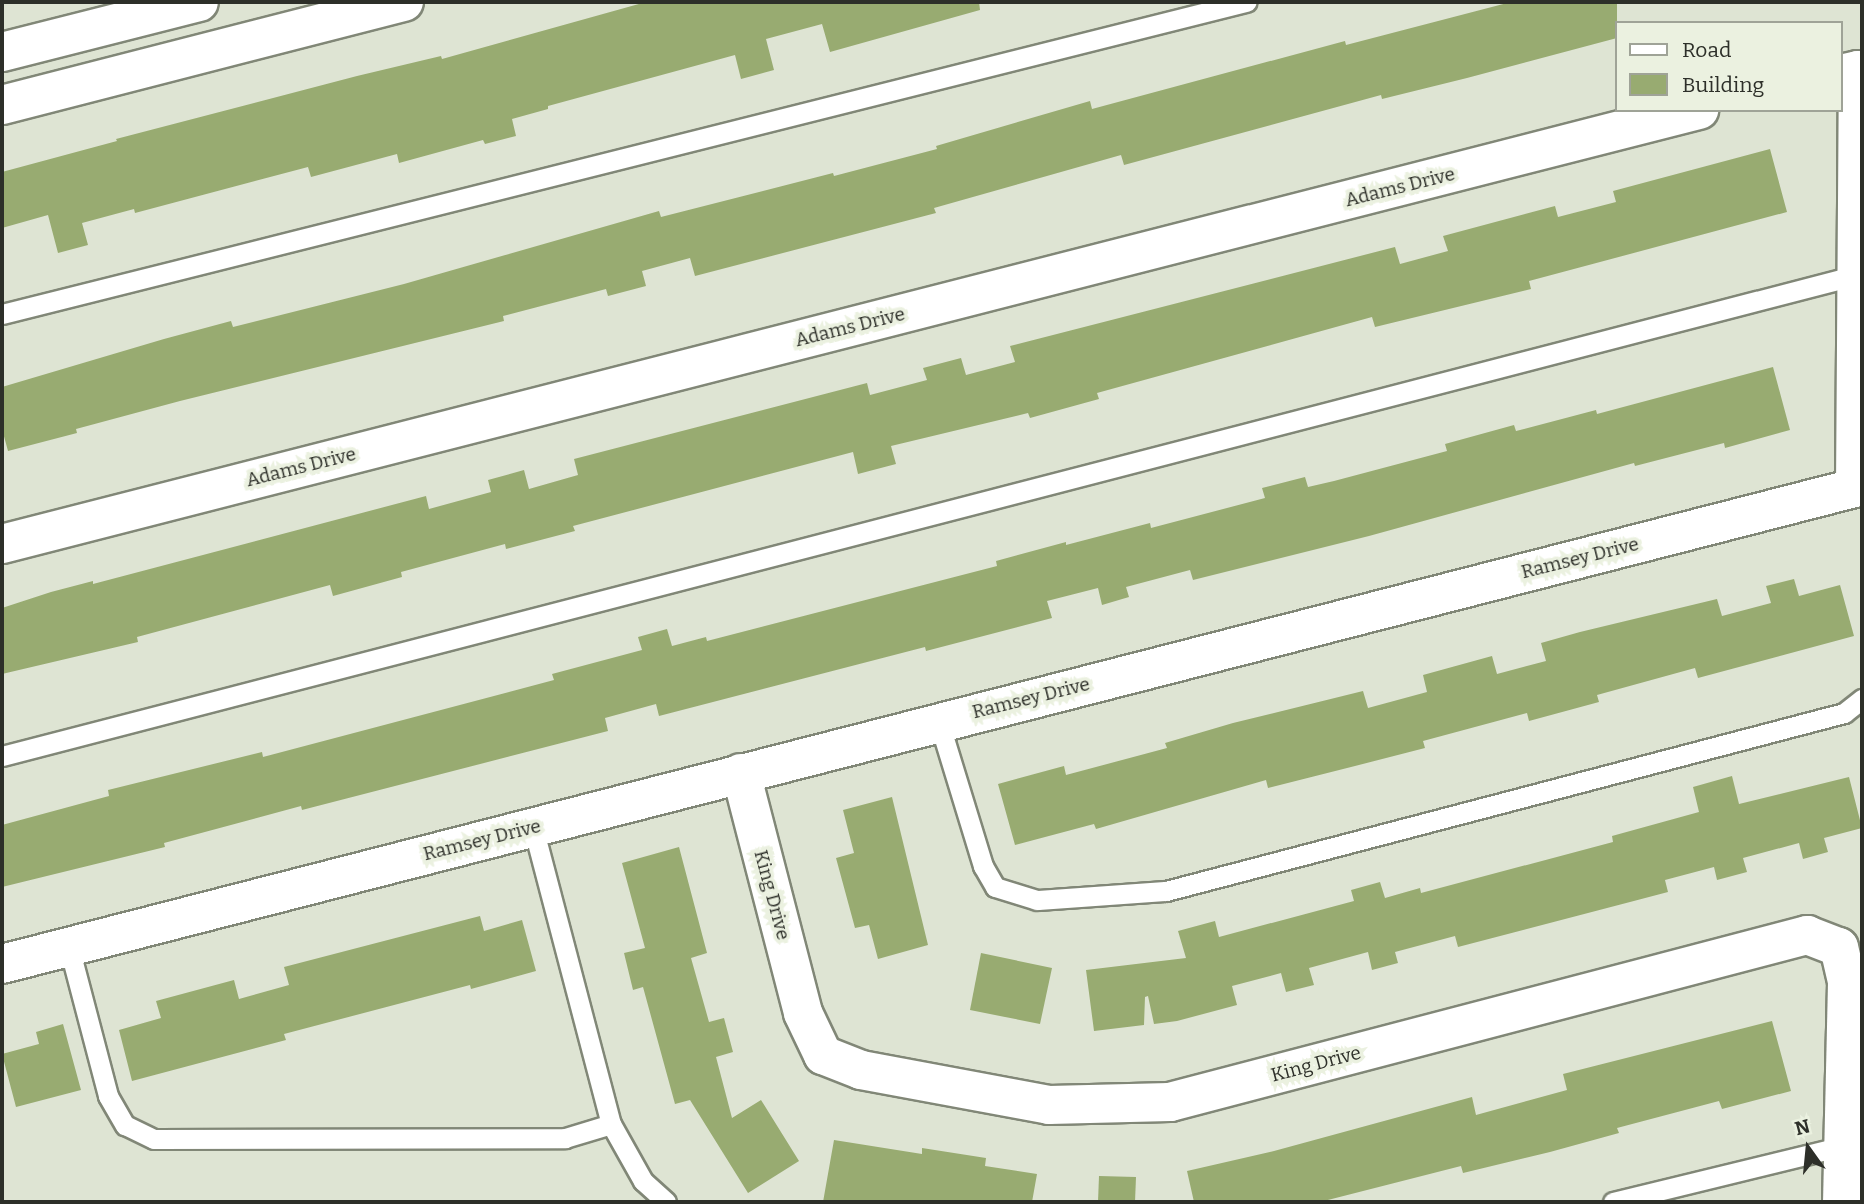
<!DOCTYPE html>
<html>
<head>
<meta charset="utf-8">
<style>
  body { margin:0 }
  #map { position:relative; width:1864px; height:1204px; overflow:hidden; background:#dee4d3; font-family:Bitter,serif }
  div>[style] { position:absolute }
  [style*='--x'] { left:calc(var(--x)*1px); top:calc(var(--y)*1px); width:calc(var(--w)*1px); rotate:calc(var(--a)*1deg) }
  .building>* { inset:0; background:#98ab71 }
  .roads { filter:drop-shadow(2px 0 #818777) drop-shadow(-2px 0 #818777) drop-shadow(0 2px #818777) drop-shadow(0 -2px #818777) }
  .lane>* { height:19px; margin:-9.5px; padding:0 9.5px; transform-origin:9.5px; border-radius:9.5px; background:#fff }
  .street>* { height:38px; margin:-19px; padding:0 19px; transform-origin:19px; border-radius:19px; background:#fff }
  .secondary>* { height:38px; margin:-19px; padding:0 19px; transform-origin:19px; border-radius:19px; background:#fff }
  span { translate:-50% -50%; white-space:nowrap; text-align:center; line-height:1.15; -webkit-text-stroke:7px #ebf1e0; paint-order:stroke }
  .street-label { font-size:19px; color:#2d2f29 }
  .frame { position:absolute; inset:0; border:4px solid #2d2f29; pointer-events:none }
  .legend { position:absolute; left:1615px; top:21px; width:228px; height:91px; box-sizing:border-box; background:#ebf1e0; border:2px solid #9fa397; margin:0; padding:9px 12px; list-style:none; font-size:21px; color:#2d2f29 }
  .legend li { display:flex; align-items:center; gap:14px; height:35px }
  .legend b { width:35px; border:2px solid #9fa397 }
  .north { position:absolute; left:1773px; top:1113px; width:70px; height:70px; -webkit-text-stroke:5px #ebf1e0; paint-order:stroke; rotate:345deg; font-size:19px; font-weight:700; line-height:28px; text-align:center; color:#2d2f29 }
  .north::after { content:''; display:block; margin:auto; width:24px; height:32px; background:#2d2f29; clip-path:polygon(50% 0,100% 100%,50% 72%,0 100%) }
</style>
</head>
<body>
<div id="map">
  <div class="building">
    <i style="clip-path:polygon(646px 2px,979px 2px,980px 10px,830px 52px,822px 24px,766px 39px,774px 70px,741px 79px,735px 55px,548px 106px,548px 109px,512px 119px,516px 136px,485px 144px,483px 140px,399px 163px,397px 154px,311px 177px,308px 167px,135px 213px,134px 209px,82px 223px,88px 245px,58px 253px,48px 215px,2px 228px,2px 172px,117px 141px,116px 139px,357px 76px,441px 56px,442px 59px)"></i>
    <i style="clip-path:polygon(1511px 2px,1617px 2px,1617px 38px,1467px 78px,1382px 99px,1381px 95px,1124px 165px,1121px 155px,934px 208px,936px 213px,695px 276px,690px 258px,642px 271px,646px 286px,608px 296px,606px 289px,503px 316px,504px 321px,180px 401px,76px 429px,77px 433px,8px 451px,2px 429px,2px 387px,164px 339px,231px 321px,233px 327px,404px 284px,659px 211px,661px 217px,833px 173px,834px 176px,937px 149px,936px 146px,1090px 101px,1092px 109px,1345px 41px,1346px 45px)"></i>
    <i style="clip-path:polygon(1770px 149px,1787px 212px,1529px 281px,1531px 289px,1375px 327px,1372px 317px,1097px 393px,1099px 399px,1030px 418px,1028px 413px,891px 446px,896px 464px,858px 474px,853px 452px,573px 526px,575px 531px,506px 549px,505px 544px,401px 572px,402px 577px,333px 596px,330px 585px,137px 637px,138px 642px,2px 674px,2px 608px,51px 592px,93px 581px,93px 584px,426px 496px,429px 509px,491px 492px,488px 480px,524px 470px,529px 489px,578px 475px,574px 459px,867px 383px,870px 395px,927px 380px,923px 368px,961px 358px,966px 375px,1015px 362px,1010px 346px,1395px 247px,1400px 264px,1448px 251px,1443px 236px,1555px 206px,1558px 217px,1616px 202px,1613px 191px)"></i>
    <i style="clip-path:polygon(1773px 367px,1790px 430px,1725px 448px,1724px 443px,1635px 466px,1634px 463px,1369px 536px,1193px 580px,1190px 570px,1126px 587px,1129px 597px,1102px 605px,1098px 588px,1047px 601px,1052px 618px,926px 651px,925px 647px,659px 716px,656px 704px,605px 718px,608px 731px,302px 810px,301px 806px,164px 843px,165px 847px,2px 887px,2px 825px,109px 796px,108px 790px,262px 752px,263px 757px,554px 680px,552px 674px,642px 650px,638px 637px,667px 629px,672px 646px,706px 637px,707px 641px,997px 566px,996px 561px,1066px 542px,1066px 545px,1150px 523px,1151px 528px,1265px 498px,1262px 488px,1305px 477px,1308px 487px,1334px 481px,1447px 451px,1445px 444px,1514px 425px,1516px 431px,1596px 410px,1597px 414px)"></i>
    <i style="clip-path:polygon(1794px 579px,1799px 596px,1840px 585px,1854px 636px,1698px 678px,1695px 668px,1597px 695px,1599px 702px,1529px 721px,1527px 713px,1423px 741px,1425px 748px,1355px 766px,1268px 788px,1266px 780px,1096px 829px,1094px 824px,1015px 845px,998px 784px,1064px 766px,1066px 775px,1167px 748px,1165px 743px,1233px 723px,1363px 691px,1368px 708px,1427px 692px,1423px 675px,1492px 656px,1497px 674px,1546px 661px,1541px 643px,1580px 632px,1717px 599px,1722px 616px,1771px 603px,1766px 586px)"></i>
    <i style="clip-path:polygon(1732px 776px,1739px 804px,1849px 777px,1862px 828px,1824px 838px,1828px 852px,1803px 859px,1799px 843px,1743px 858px,1747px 872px,1717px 880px,1714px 867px,1665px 880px,1668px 892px,1630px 902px,1458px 947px,1455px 936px,1395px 952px,1398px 963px,1372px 970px,1368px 952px,1309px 968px,1314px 985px,1286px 992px,1281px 973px,1232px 986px,1237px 1005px,1177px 1021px,1154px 1024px,1148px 996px,1145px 997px,1144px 1025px,1094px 1031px,1086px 970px,1186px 958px,1178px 931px,1215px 921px,1219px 937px,1354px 901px,1351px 890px,1380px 882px,1385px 898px,1420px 888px,1421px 893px,1613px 842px,1612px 836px,1699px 812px,1693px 787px)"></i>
    <i style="clip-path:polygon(892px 797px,928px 945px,878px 959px,869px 925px,855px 928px,836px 858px,854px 853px,843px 810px)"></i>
    <i style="clip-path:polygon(679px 847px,707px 953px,691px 958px,709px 1022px,724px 1018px,733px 1052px,716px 1057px,732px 1118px,761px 1100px,799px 1161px,748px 1193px,690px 1100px,675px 1104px,643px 987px,633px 990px,624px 953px,645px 948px,622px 863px)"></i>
    <i style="clip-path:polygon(480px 916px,484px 931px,522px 920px,536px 971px,471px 989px,470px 985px,284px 1034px,286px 1040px,132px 1081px,119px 1030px,161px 1018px,156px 1001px,234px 980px,239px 999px,289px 985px,284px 967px)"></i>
    <i style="clip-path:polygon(981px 953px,1052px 968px,1040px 1024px,970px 1010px)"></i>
    <i style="clip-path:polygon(1772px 1021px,1791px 1091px,1722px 1109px,1719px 1101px,1617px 1128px,1619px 1133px,1550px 1152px,1463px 1173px,1461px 1166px,1320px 1202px,1194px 1202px,1187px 1171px,1274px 1151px,1472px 1097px,1476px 1115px,1567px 1090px,1563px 1074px)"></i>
    <i style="clip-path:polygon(63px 1024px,81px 1090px,16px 1107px,2px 1054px,39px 1044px,36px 1032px)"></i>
    <i style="clip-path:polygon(834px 1140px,922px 1154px,922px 1148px,986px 1158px,985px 1166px,1037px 1174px,1032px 1202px,823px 1202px)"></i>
    <i style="clip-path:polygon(1099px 1176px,1136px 1177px,1135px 1202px,1098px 1202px)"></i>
  </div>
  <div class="roads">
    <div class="lane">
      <i style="--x:2;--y:314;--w:1283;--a:-14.08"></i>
      <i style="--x:939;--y:722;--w:151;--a:73"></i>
      <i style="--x:983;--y:866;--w:24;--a:60"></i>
      <i style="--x:995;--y:887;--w:44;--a:17.2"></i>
      <i style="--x:1037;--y:900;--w:129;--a:-4"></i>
      <i style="--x:1166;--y:891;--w:701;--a:-14.71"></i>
      <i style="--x:1844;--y:713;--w:23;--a:-38"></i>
      <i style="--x:2;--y:756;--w:1916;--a:-14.54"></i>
      <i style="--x:533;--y:827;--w:307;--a:75.3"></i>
      <i style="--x:611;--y:1124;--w:65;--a:60.7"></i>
      <i style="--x:643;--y:1181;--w:31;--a:42"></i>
      <i style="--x:69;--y:947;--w:154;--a:75.3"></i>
      <i style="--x:108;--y:1096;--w:34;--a:60"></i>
      <i style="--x:125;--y:1125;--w:32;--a:26"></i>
      <i style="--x:154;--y:1139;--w:411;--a:-0.1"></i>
      <i style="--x:565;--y:1138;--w:48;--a:-16.9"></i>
      <i style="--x:1613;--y:1202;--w:236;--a:-13.7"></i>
    </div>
    <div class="street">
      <i style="--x:2;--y:105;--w:415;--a:-14.4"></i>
      <i style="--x:2;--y:544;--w:1752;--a:-14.35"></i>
      <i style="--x:741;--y:773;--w:248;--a:75.5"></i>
      <i style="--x:803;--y:1013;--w:47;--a:64.5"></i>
      <i style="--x:823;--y:1055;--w:41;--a:21.5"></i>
      <i style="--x:861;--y:1070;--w:191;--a:10.5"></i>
      <i style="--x:1049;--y:1105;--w:121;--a:-1.4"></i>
      <i style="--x:1170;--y:1102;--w:659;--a:-14.69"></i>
      <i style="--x:1807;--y:935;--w:34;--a:21"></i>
      <i style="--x:1839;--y:947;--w:37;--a:77"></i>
      <i style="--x:1847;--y:983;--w:219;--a:91.3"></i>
      <i style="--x:2;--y:964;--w:1913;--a:-14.41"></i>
      <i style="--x:1855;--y:488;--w:418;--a:-89.6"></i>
      <i style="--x:1858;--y:70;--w:17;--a:167"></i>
    </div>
    <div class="secondary">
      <i style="--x:2;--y:52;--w:203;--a:-14.2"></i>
    </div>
  </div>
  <div class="street-label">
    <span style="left:1400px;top:187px;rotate:-14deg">Adams Drive</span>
    <span style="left:850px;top:327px;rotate:-14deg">Adams Drive</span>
    <span style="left:301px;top:467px;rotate:-14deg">Adams Drive</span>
    <span style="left:1580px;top:558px;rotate:-14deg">Ramsey Drive</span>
    <span style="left:1031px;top:698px;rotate:-14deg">Ramsey Drive</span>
    <span style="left:482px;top:840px;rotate:-14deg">Ramsey Drive</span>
    <span style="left:772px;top:895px;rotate:75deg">King Drive</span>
    <span style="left:1316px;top:1064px;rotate:-15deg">King Drive</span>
  </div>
  <div class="frame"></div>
  <ul class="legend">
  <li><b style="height:9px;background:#fff"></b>Road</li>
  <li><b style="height:19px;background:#98ab71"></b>Building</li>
  </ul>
  <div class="north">N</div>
</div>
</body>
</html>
